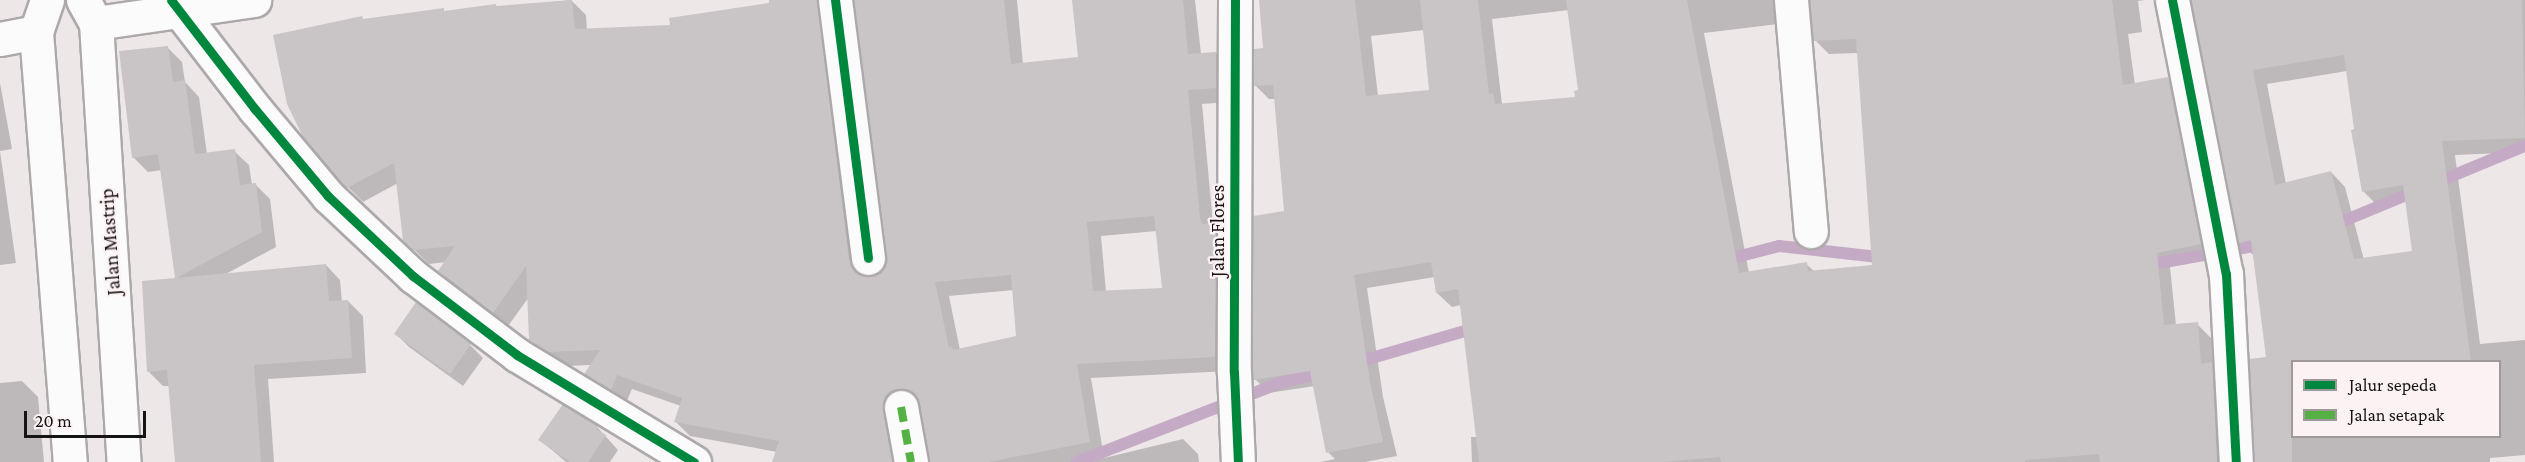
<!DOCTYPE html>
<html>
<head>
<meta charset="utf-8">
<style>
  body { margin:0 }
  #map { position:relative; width:2525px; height:462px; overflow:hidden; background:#ede7e8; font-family:"Crimson Pro",serif }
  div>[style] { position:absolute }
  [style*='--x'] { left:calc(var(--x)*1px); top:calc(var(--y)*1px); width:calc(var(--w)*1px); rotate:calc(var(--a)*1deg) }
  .shadow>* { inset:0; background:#0003 }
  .stream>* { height:12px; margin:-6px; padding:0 6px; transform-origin:6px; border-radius:6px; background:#c5aac5 }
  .building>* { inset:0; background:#c9c5c6 }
  .roads { filter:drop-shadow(2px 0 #ada9aa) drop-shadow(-2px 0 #ada9aa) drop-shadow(0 2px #ada9aa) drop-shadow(0 -2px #ada9aa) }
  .minor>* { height:33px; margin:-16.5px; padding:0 16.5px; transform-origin:16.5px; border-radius:16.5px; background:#fcfbfc }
  .major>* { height:33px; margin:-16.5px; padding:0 16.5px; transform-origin:16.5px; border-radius:16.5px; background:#fcfbfc }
  .quiet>* { height:8px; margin-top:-4px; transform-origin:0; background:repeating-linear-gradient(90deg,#55b144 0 15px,transparent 0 23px) }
  .cycleway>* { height:9px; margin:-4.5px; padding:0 4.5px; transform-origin:4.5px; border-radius:4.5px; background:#00873e }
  span { translate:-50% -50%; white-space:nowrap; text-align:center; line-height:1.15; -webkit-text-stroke:4.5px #fcf2f4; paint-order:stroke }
  .street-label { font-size:20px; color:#161314 }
  .legend { position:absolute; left:2291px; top:360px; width:210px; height:78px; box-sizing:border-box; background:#fcf2f4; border:2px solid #a0999a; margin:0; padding:8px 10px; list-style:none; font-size:18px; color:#161314 }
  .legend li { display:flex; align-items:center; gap:12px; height:30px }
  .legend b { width:30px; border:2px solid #a0999a }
  .scale { position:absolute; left:24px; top:411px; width:122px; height:27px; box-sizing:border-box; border:3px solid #161314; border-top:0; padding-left:8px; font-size:18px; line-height:21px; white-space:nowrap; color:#161314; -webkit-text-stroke:4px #fcf2f4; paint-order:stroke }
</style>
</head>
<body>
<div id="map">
  <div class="shadow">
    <i style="clip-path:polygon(evenodd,571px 0,586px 15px,587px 30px,671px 27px,784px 0,822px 0,830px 18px,864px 277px,871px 278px,881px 274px,886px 266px,888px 256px,855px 0,1017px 0,1023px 64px,1080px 59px,1074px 0,1195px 0,1201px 54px,1216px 53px,1230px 68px,1230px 102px,1202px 104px,1213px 224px,1230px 238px,1229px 371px,1091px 378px,1104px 458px,1183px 439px,1198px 454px,1199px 462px,931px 462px,921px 403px,912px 403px,903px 462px,773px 462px,777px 452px,690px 436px,675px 421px,681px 406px,632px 389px,626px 403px,600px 388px,586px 373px,592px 365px,564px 366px,545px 354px,530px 339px,529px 297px,508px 326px,454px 286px,440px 271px,446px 262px,429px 264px,404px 240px,398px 183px,363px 202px,343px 182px,364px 20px,443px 10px,446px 13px,496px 5px,498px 8px,571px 0,1157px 231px,1163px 289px,1106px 292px,1101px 236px,1157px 231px,571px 0,1014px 290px,1018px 337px,960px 350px,949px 296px,1014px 290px)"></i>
    <i style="clip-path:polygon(evenodd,1260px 0,1793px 0,1787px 23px,1704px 33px,1749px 273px,1806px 264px,1815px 272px,1873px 266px,1858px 53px,1829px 54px,1815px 40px,1810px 0,2145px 0,2138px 1px,2142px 32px,2128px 34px,2135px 85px,2167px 78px,2182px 92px,2214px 258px,2170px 267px,2176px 325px,2197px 324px,2211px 338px,2213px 366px,2226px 378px,2231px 462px,1472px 462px,1471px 437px,1477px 437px,1461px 305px,1452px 307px,1437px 293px,1435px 277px,1367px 288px,1383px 397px,1397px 456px,1365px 462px,1321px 462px,1335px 459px,1328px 452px,1315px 386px,1269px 393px,1255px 379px,1285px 212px,1276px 99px,1269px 99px,1255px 85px,1265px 50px,1260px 0,1569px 10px,1579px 91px,1576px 99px,1502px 104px,1492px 19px,1569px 10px,1260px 0,1424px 30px,1431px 91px,1378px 96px,1371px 36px,1424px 30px)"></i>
    <i style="clip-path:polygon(evenodd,2192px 0,2525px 0,2525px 152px,2455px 155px,2480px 344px,2525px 340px,2525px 455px,2490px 458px,2490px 462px,2256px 462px,2268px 358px,2254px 256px,2240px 242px,2192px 0,2347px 71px,2356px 130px,2353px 131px,2364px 192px,2378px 206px,2407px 201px,2414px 252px,2364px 260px,2345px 187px,2331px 172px,2286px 184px,2267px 84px,2347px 71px,2192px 0,2292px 362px,2500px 362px,2500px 436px,2292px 436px,2292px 362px)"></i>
    <i style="clip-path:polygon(167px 47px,182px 62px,185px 82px,199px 97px,207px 154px,234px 151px,249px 165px,252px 185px,255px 184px,270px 199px,276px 247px,224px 275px,326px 265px,340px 280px,342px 302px,348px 301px,363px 316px,366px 373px,268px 379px,274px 462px,176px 462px,170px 386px,163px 386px,148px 371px,177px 279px,162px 170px,148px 172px,133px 157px)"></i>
    <i style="clip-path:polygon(0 83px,12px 149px,0 151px,16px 263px,0 265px)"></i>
    <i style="clip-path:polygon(396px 334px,470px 345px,483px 358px,463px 386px,409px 347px)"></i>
    <i style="clip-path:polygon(22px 381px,38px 397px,44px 462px,0 462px,0 383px)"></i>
    <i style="clip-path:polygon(597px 427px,618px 450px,610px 462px,566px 462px,540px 440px)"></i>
  </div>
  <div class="stream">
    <i style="--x:2329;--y:227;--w:212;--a:-22.5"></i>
    <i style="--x:1721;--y:261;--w:60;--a:-14.5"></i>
    <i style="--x:1779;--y:246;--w:109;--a:6.3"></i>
    <i style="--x:2142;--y:266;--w:126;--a:-10.1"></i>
    <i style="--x:1351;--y:364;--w:132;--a:-16.2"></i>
    <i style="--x:1077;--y:462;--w:215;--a:-21.3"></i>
    <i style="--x:1277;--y:384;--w:51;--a:-14.9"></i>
  </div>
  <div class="building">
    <i style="clip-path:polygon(evenodd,572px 0,575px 29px,670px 25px,669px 18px,769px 3px,769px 0,817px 0,849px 260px,854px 270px,860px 275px,870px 277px,880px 273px,885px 265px,887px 256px,854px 0,1004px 0,1011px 64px,1078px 57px,1072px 0,1183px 0,1188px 54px,1216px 52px,1216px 88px,1188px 90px,1200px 218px,1202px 224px,1216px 222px,1215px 357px,1077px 364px,1090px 442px,989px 462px,929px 462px,919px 404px,915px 394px,907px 389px,897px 389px,889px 392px,883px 401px,892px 462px,772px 462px,779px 441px,674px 422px,682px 398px,617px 375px,611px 390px,584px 374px,600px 350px,548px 352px,529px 340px,526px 266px,493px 313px,438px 271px,455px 246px,413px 250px,403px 241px,394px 163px,347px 188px,342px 183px,304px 139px,287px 104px,273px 35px,362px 16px,363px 19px,444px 8px,444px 11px,496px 4px,496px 6px,572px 0,1154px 216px,1162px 288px,1093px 291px,1087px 222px,1154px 216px,572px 0,1011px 275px,1016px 336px,953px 350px,952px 346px,949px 347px,935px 282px,1011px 275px)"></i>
    <i style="clip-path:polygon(1259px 0,1355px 0,1366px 96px,1429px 90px,1420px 0,1478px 0,1489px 94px,1493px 93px,1495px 104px,1575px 97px,1574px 91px,1578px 90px,1566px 0,1687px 0,1739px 273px,1807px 262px,1808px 271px,1872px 265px,1856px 39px,1813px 41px,1810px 0,2112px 0,2123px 85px,2168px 77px,2201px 244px,2157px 253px,2164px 325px,2198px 322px,2201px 364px,2212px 362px,2217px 462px,2100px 462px,2099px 454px,2025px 460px,2025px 462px,1721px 462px,1720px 457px,1663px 462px,1479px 462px,1458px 289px,1436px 293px,1431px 262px,1354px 275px,1370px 382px,1383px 442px,1326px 453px,1310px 371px,1253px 380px,1253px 216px,1284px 211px,1273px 85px,1254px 86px,1254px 49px,1263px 48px)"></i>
    <i style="clip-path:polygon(evenodd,2191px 0,2522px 0,2525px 138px,2442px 141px,2471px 362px,2292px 362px,2292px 462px,2255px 462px,2249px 359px,2266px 357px,2251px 240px,2239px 243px,2191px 0,2344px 55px,2354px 129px,2351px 130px,2362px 192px,2403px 185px,2412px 251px,2354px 259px,2331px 171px,2275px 185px,2253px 70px,2344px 55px)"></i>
    <i style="clip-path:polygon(168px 46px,173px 82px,185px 80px,195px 154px,235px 149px,240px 185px,256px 183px,262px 232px,176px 278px,326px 264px,329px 301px,348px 300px,352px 358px,254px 365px,261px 462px,175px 462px,167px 370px,147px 372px,142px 281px,175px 278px,158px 154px,132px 158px,119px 51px)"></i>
    <i style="clip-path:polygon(416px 302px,471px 344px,450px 374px,394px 334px)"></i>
    <i style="clip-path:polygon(563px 404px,598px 426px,596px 429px,606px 435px,588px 462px,570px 462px,538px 440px)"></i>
  </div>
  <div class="roads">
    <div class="minor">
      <i style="--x:171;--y:0;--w:138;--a:52.4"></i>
      <i style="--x:255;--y:109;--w:114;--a:50"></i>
      <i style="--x:328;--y:196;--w:117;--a:43.3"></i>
      <i style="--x:413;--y:276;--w:131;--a:37.2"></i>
      <i style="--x:517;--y:355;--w:207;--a:31.2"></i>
      <i style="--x:835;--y:0;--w:260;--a:82.7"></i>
      <i style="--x:1235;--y:0;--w:372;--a:90.2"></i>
      <i style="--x:1234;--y:372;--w:90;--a:87.5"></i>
      <i style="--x:1791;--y:0;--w:232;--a:85.1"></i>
      <i style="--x:2172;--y:0;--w:279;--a:78.9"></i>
      <i style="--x:2226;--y:274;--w:188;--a:87"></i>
      <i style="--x:901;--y:407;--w:56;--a:79.7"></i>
    </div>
    <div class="major">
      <i style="--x:47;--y:0;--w:34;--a:109"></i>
      <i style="--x:36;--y:32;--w:431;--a:85.5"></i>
      <i style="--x:83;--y:0;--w:26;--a:61"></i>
      <i style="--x:96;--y:23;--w:440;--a:86.4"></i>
      <i style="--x:96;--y:23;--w:160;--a:-8.3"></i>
      <i style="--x:0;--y:39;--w:37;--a:-11"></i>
    </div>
  </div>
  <div class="quiet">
    <i style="--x:901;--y:407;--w:56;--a:79.7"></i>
  </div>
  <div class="cycleway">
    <i style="--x:171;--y:0;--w:138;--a:52.4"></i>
    <i style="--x:255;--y:109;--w:114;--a:50"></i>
    <i style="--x:328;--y:196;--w:117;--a:43.3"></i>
    <i style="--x:413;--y:276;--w:131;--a:37.2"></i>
    <i style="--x:517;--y:355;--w:207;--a:31.2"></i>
    <i style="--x:835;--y:0;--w:260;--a:82.7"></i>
    <i style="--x:1235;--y:0;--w:372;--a:90.2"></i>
    <i style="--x:1234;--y:372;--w:90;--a:87.5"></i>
    <i style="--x:2172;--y:0;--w:279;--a:78.9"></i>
    <i style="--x:2226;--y:274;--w:188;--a:87"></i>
  </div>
  <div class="street-label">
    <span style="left:1217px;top:231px;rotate:-90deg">Jalan Flores</span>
    <span style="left:110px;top:242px;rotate:-94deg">Jalan Mastrip</span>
  </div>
  <ul class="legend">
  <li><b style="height:8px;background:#00873e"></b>Jalur sepeda</li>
  <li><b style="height:8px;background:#55b144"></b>Jalan setapak</li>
  </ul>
  <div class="scale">20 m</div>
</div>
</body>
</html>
